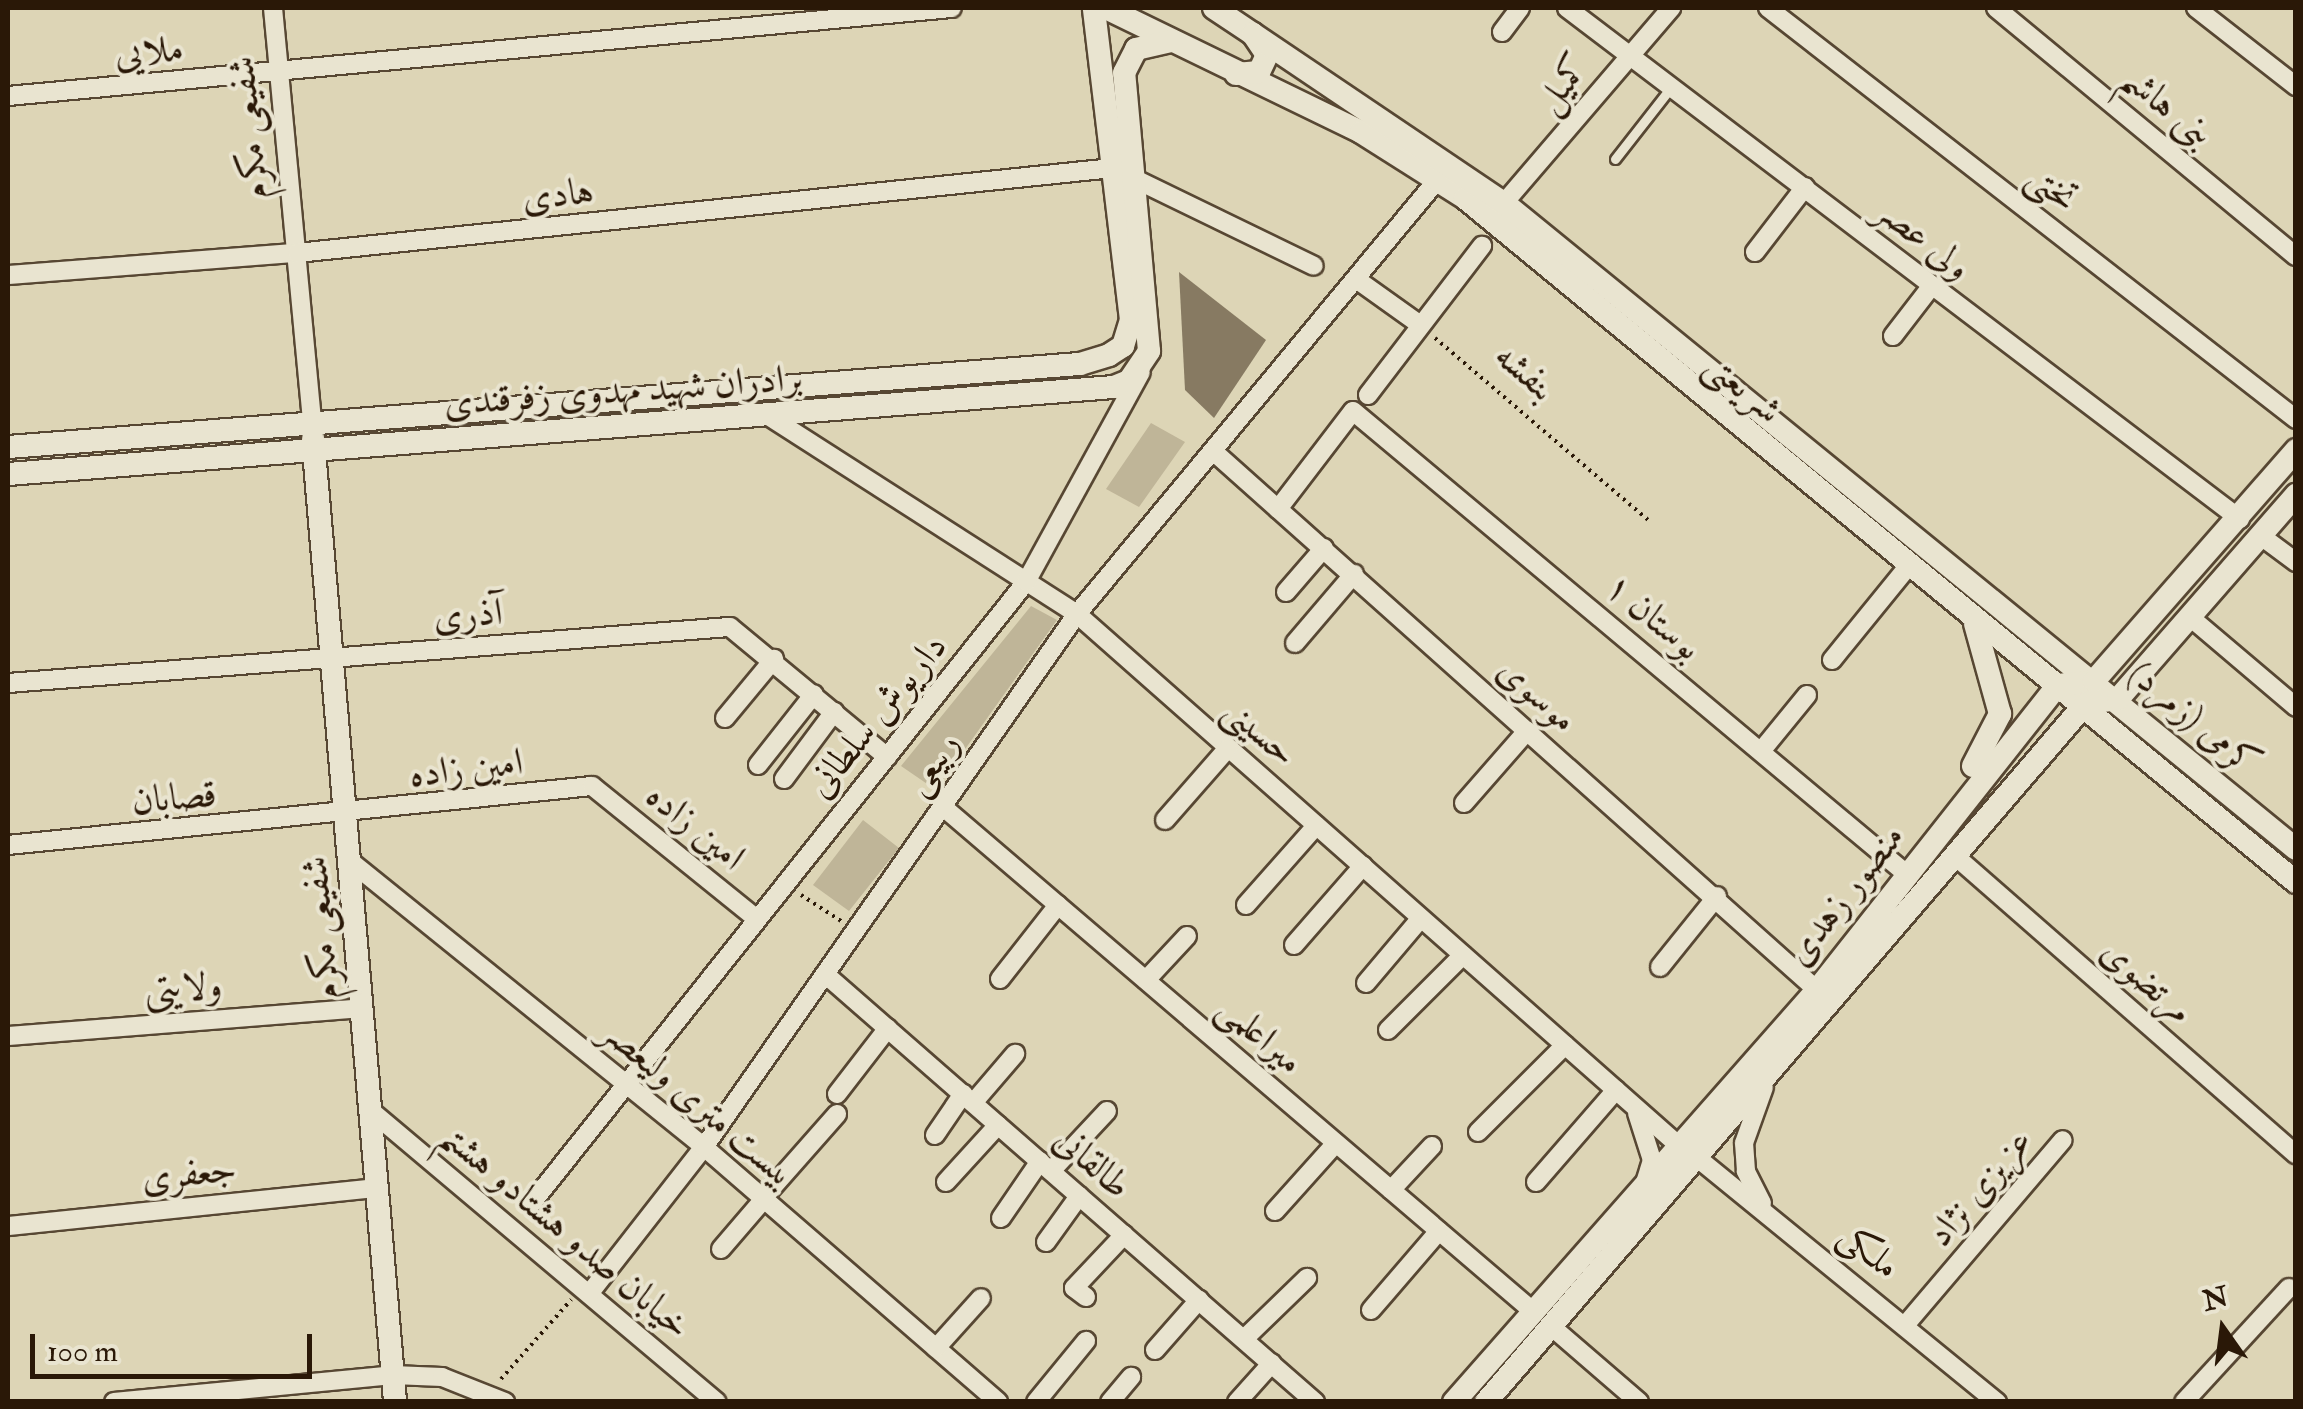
<!DOCTYPE html>
<html>
<head>
<meta charset="utf-8">
<style>
  body { margin:0 }
  #map { position:relative; width:2303px; height:1409px; overflow:hidden; background:#ddd5b6; font-family:"IM FELL Double Pica",Amiri,serif }
  div>[style] { position:absolute }
  [style*='--x'] { left:calc(var(--x)*1px); top:calc(var(--y)*1px); width:calc(var(--w)*1px); rotate:calc(var(--a)*1deg) }
  .green>* { inset:0; background:#bfb598 }
  .building>* { inset:0; background:#877a62 }
  .path>* { height:4px; margin-top:-2px; transform-origin:0; background:repeating-linear-gradient(90deg,#2a1807 0 2.5px,transparent 0 7.5px) }
  .roads { filter:drop-shadow(2px 0 #574733) drop-shadow(-2px 0 #574733) drop-shadow(0 2px #574733) drop-shadow(0 -2px #574733) }
  .lane>* { height:9px; margin:-4.5px; padding:0 4.5px; transform-origin:4.5px; border-radius:4.5px; background:#e9e4d0 }
  .street>* { height:18px; margin:-9px; padding:0 9px; transform-origin:9px; border-radius:9px; background:#e9e4d0 }
  .secondary>* { height:22px; margin:-11px; padding:0 11px; transform-origin:11px; border-radius:11px; background:#e9e4d0 }
  span { translate:-50% -50%; white-space:nowrap; text-align:center; line-height:1.15; -webkit-text-stroke:8px #e9e4d0; paint-order:stroke }
  .street-label { font-size:38px; color:#2a1807 }
  .frame { position:absolute; inset:0; border:10px solid #2a1807; pointer-events:none }
  .north { position:absolute; left:2173px; top:1279px; width:100px; height:100px; -webkit-text-stroke:8px #e9e4d0; paint-order:stroke; rotate:346deg; font-size:28px; font-weight:700; line-height:40px; text-align:center; color:#2a1807 }
  .north::after { content:''; display:block; margin:auto; width:35px; height:45px; background:#2a1807; clip-path:polygon(50% 0,100% 100%,50% 72%,0 100%) }
  .scale { position:absolute; left:30px; top:1334px; width:282px; height:45px; box-sizing:border-box; border:5px solid #2a1807; border-top:0; padding-left:12px; font-size:30px; line-height:35px; white-space:nowrap; color:#2a1807; -webkit-text-stroke:8px #e9e4d0; paint-order:stroke }
</style>
</head>
<body>
<div id="map">
  <div class="green">
    <i style="clip-path:polygon(1151px 423px,1185px 442px,1139px 507px,1106px 489px)"></i>
    <i style="clip-path:polygon(1031px 606px,1057px 620px,936px 790px,901px 766px)"></i>
    <i style="clip-path:polygon(863px 820px,899px 848px,849px 911px,813px 885px)"></i>
  </div>
  <div class="building">
    <i style="clip-path:polygon(1179px 272px,1266px 340px,1214px 418px,1185px 390px)"></i>
  </div>
  <div class="path">
    <i style="--x:1435;--y:338;--w:280;--a:40.5"></i>
    <i style="--x:801;--y:895;--w:48;--a:33"></i>
    <i style="--x:501;--y:1379;--w:106;--a:-48.5"></i>
  </div>
  <div class="roads">
    <div class="lane">
      <i style="--x:1615;--y:159;--w:93;--a:-52"></i>
    </div>
    <div class="street">
      <i style="--x:273;--y:8;--w:415;--a:84.6"></i>
      <i style="--x:1567;--y:8;--w:845;--a:37.21"></i>
      <i style="--x:1768;--y:8;--w:669;--a:37.9"></i>
      <i style="--x:1996;--y:8;--w:389;--a:39.6"></i>
      <i style="--x:2196;--y:8;--w:127;--a:38"></i>
      <i style="--x:1502;--y:32;--w:30;--a:-53"></i>
      <i style="--x:8;--y:96;--w:948;--a:-5.33"></i>
      <i style="--x:1131;--y:177;--w:203;--a:25.9"></i>
      <i style="--x:1504;--y:203;--w:257;--a:-49.4"></i>
      <i style="--x:1755;--y:252;--w:82;--a:-52.4"></i>
      <i style="--x:8;--y:275;--w:290;--a:-4.4"></i>
      <i style="--x:297;--y:253;--w:820;--a:-5.95"></i>
      <i style="--x:1356;--y:279;--w:77;--a:35.5"></i>
      <i style="--x:1893;--y:336;--w:61;--a:-52.4"></i>
      <i style="--x:1368;--y:395;--w:188;--a:-52.6"></i>
      <i style="--x:767;--y:415;--w:368;--a:32.7"></i>
      <i style="--x:1077;--y:614;--w:799;--a:41.45"></i>
      <i style="--x:1213;--y:451;--w:810;--a:41.75"></i>
      <i style="--x:1278;--y:509;--w:123;--a:-52.6"></i>
      <i style="--x:1353;--y:411;--w:725;--a:39.91"></i>
      <i style="--x:2261;--y:536;--w:44;--a:36.6"></i>
      <i style="--x:1286;--y:592;--w:58;--a:-49.2"></i>
      <i style="--x:2190;--y:617;--w:139;--a:40.3"></i>
      <i style="--x:1295;--y:643;--w:91;--a:-49.5"></i>
      <i style="--x:1832;--y:660;--w:117;--a:-50.9"></i>
      <i style="--x:8;--y:683;--w:724;--a:-4.44"></i>
      <i style="--x:730;--y:627;--w:204;--a:39.6"></i>
      <i style="--x:725;--y:718;--w:77;--a:-50.3"></i>
      <i style="--x:1762;--y:750;--w:71;--a:-50.7"></i>
      <i style="--x:758;--y:765;--w:90;--a:-51.7"></i>
      <i style="--x:784;--y:779;--w:84;--a:-53.3"></i>
      <i style="--x:1464;--y:803;--w:96;--a:-48.8"></i>
      <i style="--x:942;--y:806;--w:780;--a:40.53"></i>
      <i style="--x:1165;--y:820;--w:96;--a:-48.8"></i>
      <i style="--x:8;--y:845;--w:587;--a:-5.77"></i>
      <i style="--x:592;--y:786;--w:212;--a:38.9"></i>
      <i style="--x:1955;--y:856;--w:453;--a:41.2"></i>
      <i style="--x:351;--y:862;--w:454;--a:38.9"></i>
      <i style="--x:704;--y:1147;--w:389;--a:40.9"></i>
      <i style="--x:1246;--y:905;--w:106;--a:-48.5"></i>
      <i style="--x:1294;--y:945;--w:105;--a:-48.9"></i>
      <i style="--x:1660;--y:967;--w:91;--a:-51.2"></i>
      <i style="--x:825;--y:974;--w:651;--a:41.14"></i>
      <i style="--x:1000;--y:979;--w:94;--a:-51.9"></i>
      <i style="--x:1146;--y:980;--w:60;--a:-47"></i>
      <i style="--x:1366;--y:983;--w:85;--a:-49.8"></i>
      <i style="--x:1388;--y:1030;--w:106;--a:-45"></i>
      <i style="--x:8;--y:1036;--w:356;--a:-4.5"></i>
      <i style="--x:837;--y:1094;--w:83;--a:-52.3"></i>
      <i style="--x:973;--y:1103;--w:65;--a:-49.4"></i>
      <i style="--x:371;--y:1111;--w:452;--a:40.1"></i>
      <i style="--x:1637;--y:1113;--w:49;--a:72.3"></i>
      <i style="--x:1652;--y:1160;--w:24;--a:107"></i>
      <i style="--x:1478;--y:1132;--w:123;--a:-45"></i>
      <i style="--x:935;--y:1135;--w:50;--a:-55.7"></i>
      <i style="--x:1695;--y:1156;--w:390;--a:39.2"></i>
      <i style="--x:1051;--y:1171;--w:82;--a:-47"></i>
      <i style="--x:946;--y:1182;--w:77;--a:-47.6"></i>
      <i style="--x:1536;--y:1182;--w:122;--a:-49"></i>
      <i style="--x:1391;--y:1190;--w:60;--a:-47"></i>
      <i style="--x:763;--y:1198;--w:112;--a:-48.6"></i>
      <i style="--x:1762;--y:1203;--w:36;--a:-117"></i>
      <i style="--x:1746;--y:1171;--w:28;--a:-94"></i>
      <i style="--x:1744;--y:1143;--w:59;--a:-70.3"></i>
      <i style="--x:531;--y:1204;--w:795;--a:-51.49"></i>
      <i style="--x:1026;--y:582;--w:239;--a:-61.3"></i>
      <i style="--x:1275;--y:1211;--w:91;--a:-48.1"></i>
      <i style="--x:1001;--y:1218;--w:69;--a:-55.6"></i>
      <i style="--x:8;--y:1226;--w:372;--a:-5.9"></i>
      <i style="--x:1046;--y:1242;--w:57;--a:-54.3"></i>
      <i style="--x:721;--y:1249;--w:66;--a:-49.3"></i>
      <i style="--x:589;--y:1294;--w:187;--a:-52"></i>
      <i style="--x:704;--y:1147;--w:651;--a:-55.02"></i>
      <i style="--x:1077;--y:614;--w:565;--a:-50.31"></i>
      <i style="--x:1086;--y:1297;--w:15;--a:-143"></i>
      <i style="--x:1074;--y:1288;--w:73;--a:-46.7"></i>
      <i style="--x:1371;--y:1310;--w:104;--a:-49.3"></i>
      <i style="--x:1907;--y:1323;--w:240;--a:-49.6"></i>
      <i style="--x:1552;--y:1327;--w:115;--a:40.8"></i>
      <i style="--x:1244;--y:1339;--w:88;--a:-44.1"></i>
      <i style="--x:936;--y:1348;--w:67;--a:-48"></i>
      <i style="--x:1155;--y:1350;--w:67;--a:-48.7"></i>
      <i style="--x:114;--y:1402;--w:280;--a:-5.5"></i>
      <i style="--x:393;--y:1375;--w:49;--a:2.3"></i>
      <i style="--x:442;--y:1377;--w:68;--a:21.6"></i>
      <i style="--x:1036;--y:1402;--w:79;--a:-50.7"></i>
      <i style="--x:1110;--y:1402;--w:33;--a:-50"></i>
      <i style="--x:1237;--y:1402;--w:52;--a:-48.1"></i>
      <i style="--x:2184;--y:1402;--w:155;--a:-47.4"></i>
    </div>
    <div class="secondary">
      <i style="--x:1106;--y:8;--w:284;--a:25.9"></i>
      <i style="--x:1361;--y:132;--w:123;--a:32.4"></i>
      <i style="--x:1465;--y:198;--w:1076;--a:39.46"></i>
      <i style="--x:1214;--y:8;--w:47;--a:33.7"></i>
      <i style="--x:1253;--y:34;--w:25;--a:56"></i>
      <i style="--x:1267;--y:55;--w:19;--a:115"></i>
      <i style="--x:1259;--y:72;--w:23;--a:175"></i>
      <i style="--x:1253;--y:34;--w:303;--a:34"></i>
      <i style="--x:1504;--y:203;--w:1022;--a:39.2"></i>
      <i style="--x:313;--y:439;--w:966;--a:85.13"></i>
      <i style="--x:8;--y:447;--w:1075;--a:-4.43"></i>
      <i style="--x:1080;--y:364;--w:30;--a:-17"></i>
      <i style="--x:1109;--y:355;--w:17;--a:-33"></i>
      <i style="--x:1123;--y:346;--w:27;--a:-73"></i>
      <i style="--x:1131;--y:320;--w:314;--a:-96.8"></i>
      <i style="--x:8;--y:474;--w:1109;--a:-4.5"></i>
      <i style="--x:1114;--y:387;--w:16;--a:-22"></i>
      <i style="--x:1129;--y:381;--w:36;--a:-56"></i>
      <i style="--x:1149;--y:351;--w:279;--a:-95.1"></i>
      <i style="--x:1124;--y:73;--w:27;--a:-63"></i>
      <i style="--x:1136;--y:49;--w:37;--a:-13"></i>
      <i style="--x:1973;--y:766;--w:59;--a:-62.6"></i>
      <i style="--x:2000;--y:714;--w:93;--a:-105.5"></i>
      <i style="--x:1454;--y:1402;--w:549;--a:-48.62"></i>
      <i style="--x:1817;--y:990;--w:389;--a:-51.7"></i>
      <i style="--x:2058;--y:685;--w:36;--a:-6"></i>
      <i style="--x:2094;--y:681;--w:307;--a:-48.8"></i>
      <i style="--x:1486;--y:1402;--w:920;--a:-49.36"></i>
      <i style="--x:2085;--y:704;--w:33;--a:-9"></i>
      <i style="--x:2118;--y:699;--w:271;--a:-48.9"></i>
    </div>
  </div>
  <div class="street-label">
    <span style="left:149px;top:52px;rotate:-5deg">ملایی</span>
    <span style="left:1563px;top:84px;rotate:-50deg">کمیل</span>
    <span style="left:2167px;top:107px;rotate:40deg">بنی هاشم</span>
    <span style="left:249px;top:128px;rotate:-96deg">شفیعی مکرم</span>
    <span style="left:2052px;top:188px;rotate:38deg">تختی</span>
    <span style="left:558px;top:195px;rotate:-6deg">هادی</span>
    <span style="left:1923px;top:239px;rotate:38deg">ولی عصر</span>
    <span style="left:1525px;top:372px;rotate:41deg">بنفشه</span>
    <span style="left:1743px;top:388px;rotate:40deg">شریعتی</span>
    <span style="left:623px;top:391px;rotate:-4deg">برادران شهید مهدوی زفرقندی</span>
    <span style="left:468px;top:615px;rotate:-4deg">آذری</span>
    <span style="left:1653px;top:617px;rotate:40deg">بوستان ۱</span>
    <span style="left:1537px;top:695px;rotate:42deg">موسوی</span>
    <span style="left:877px;top:716px;rotate:-51deg">داریوش سلطانی</span>
    <span style="left:2194px;top:719px;rotate:40deg">کرمی (زمرد)</span>
    <span style="left:1260px;top:732px;rotate:41deg">حسینی</span>
    <span style="left:932px;top:764px;rotate:-55deg">ربیعی</span>
    <span style="left:466px;top:769px;rotate:-7deg">امين زاده</span>
    <span style="left:174px;top:798px;rotate:-5deg">قصابان</span>
    <span style="left:695px;top:827px;rotate:39deg">امین زاده</span>
    <span style="left:1845px;top:895px;rotate:-52deg">منصور زهدی</span>
    <span style="left:321px;top:928px;rotate:-95deg">شفیعی مکرم</span>
    <span style="left:2147px;top:981px;rotate:41deg">مرتضوی</span>
    <span style="left:183px;top:989px;rotate:-5deg">ولایتی</span>
    <span style="left:1260px;top:1035px;rotate:41deg">میراعلمی</span>
    <span style="left:698px;top:1103px;rotate:40deg">بیست متری ولیعصر</span>
    <span style="left:1092px;top:1163px;rotate:41deg">طالقانی</span>
    <span style="left:189px;top:1174px;rotate:-6deg">جعفری</span>
    <span style="left:1980px;top:1188px;rotate:-50deg">عزیزی نژاد</span>
    <span style="left:565px;top:1231px;rotate:40deg">خیابان صدو هشتادو هشتم</span>
    <span style="left:1869px;top:1251px;rotate:39deg">ملکی</span>
  </div>
  <div class="frame"></div>
  <div class="north">N</div>
  <div class="scale">100 m</div>
</div>
</body>
</html>
